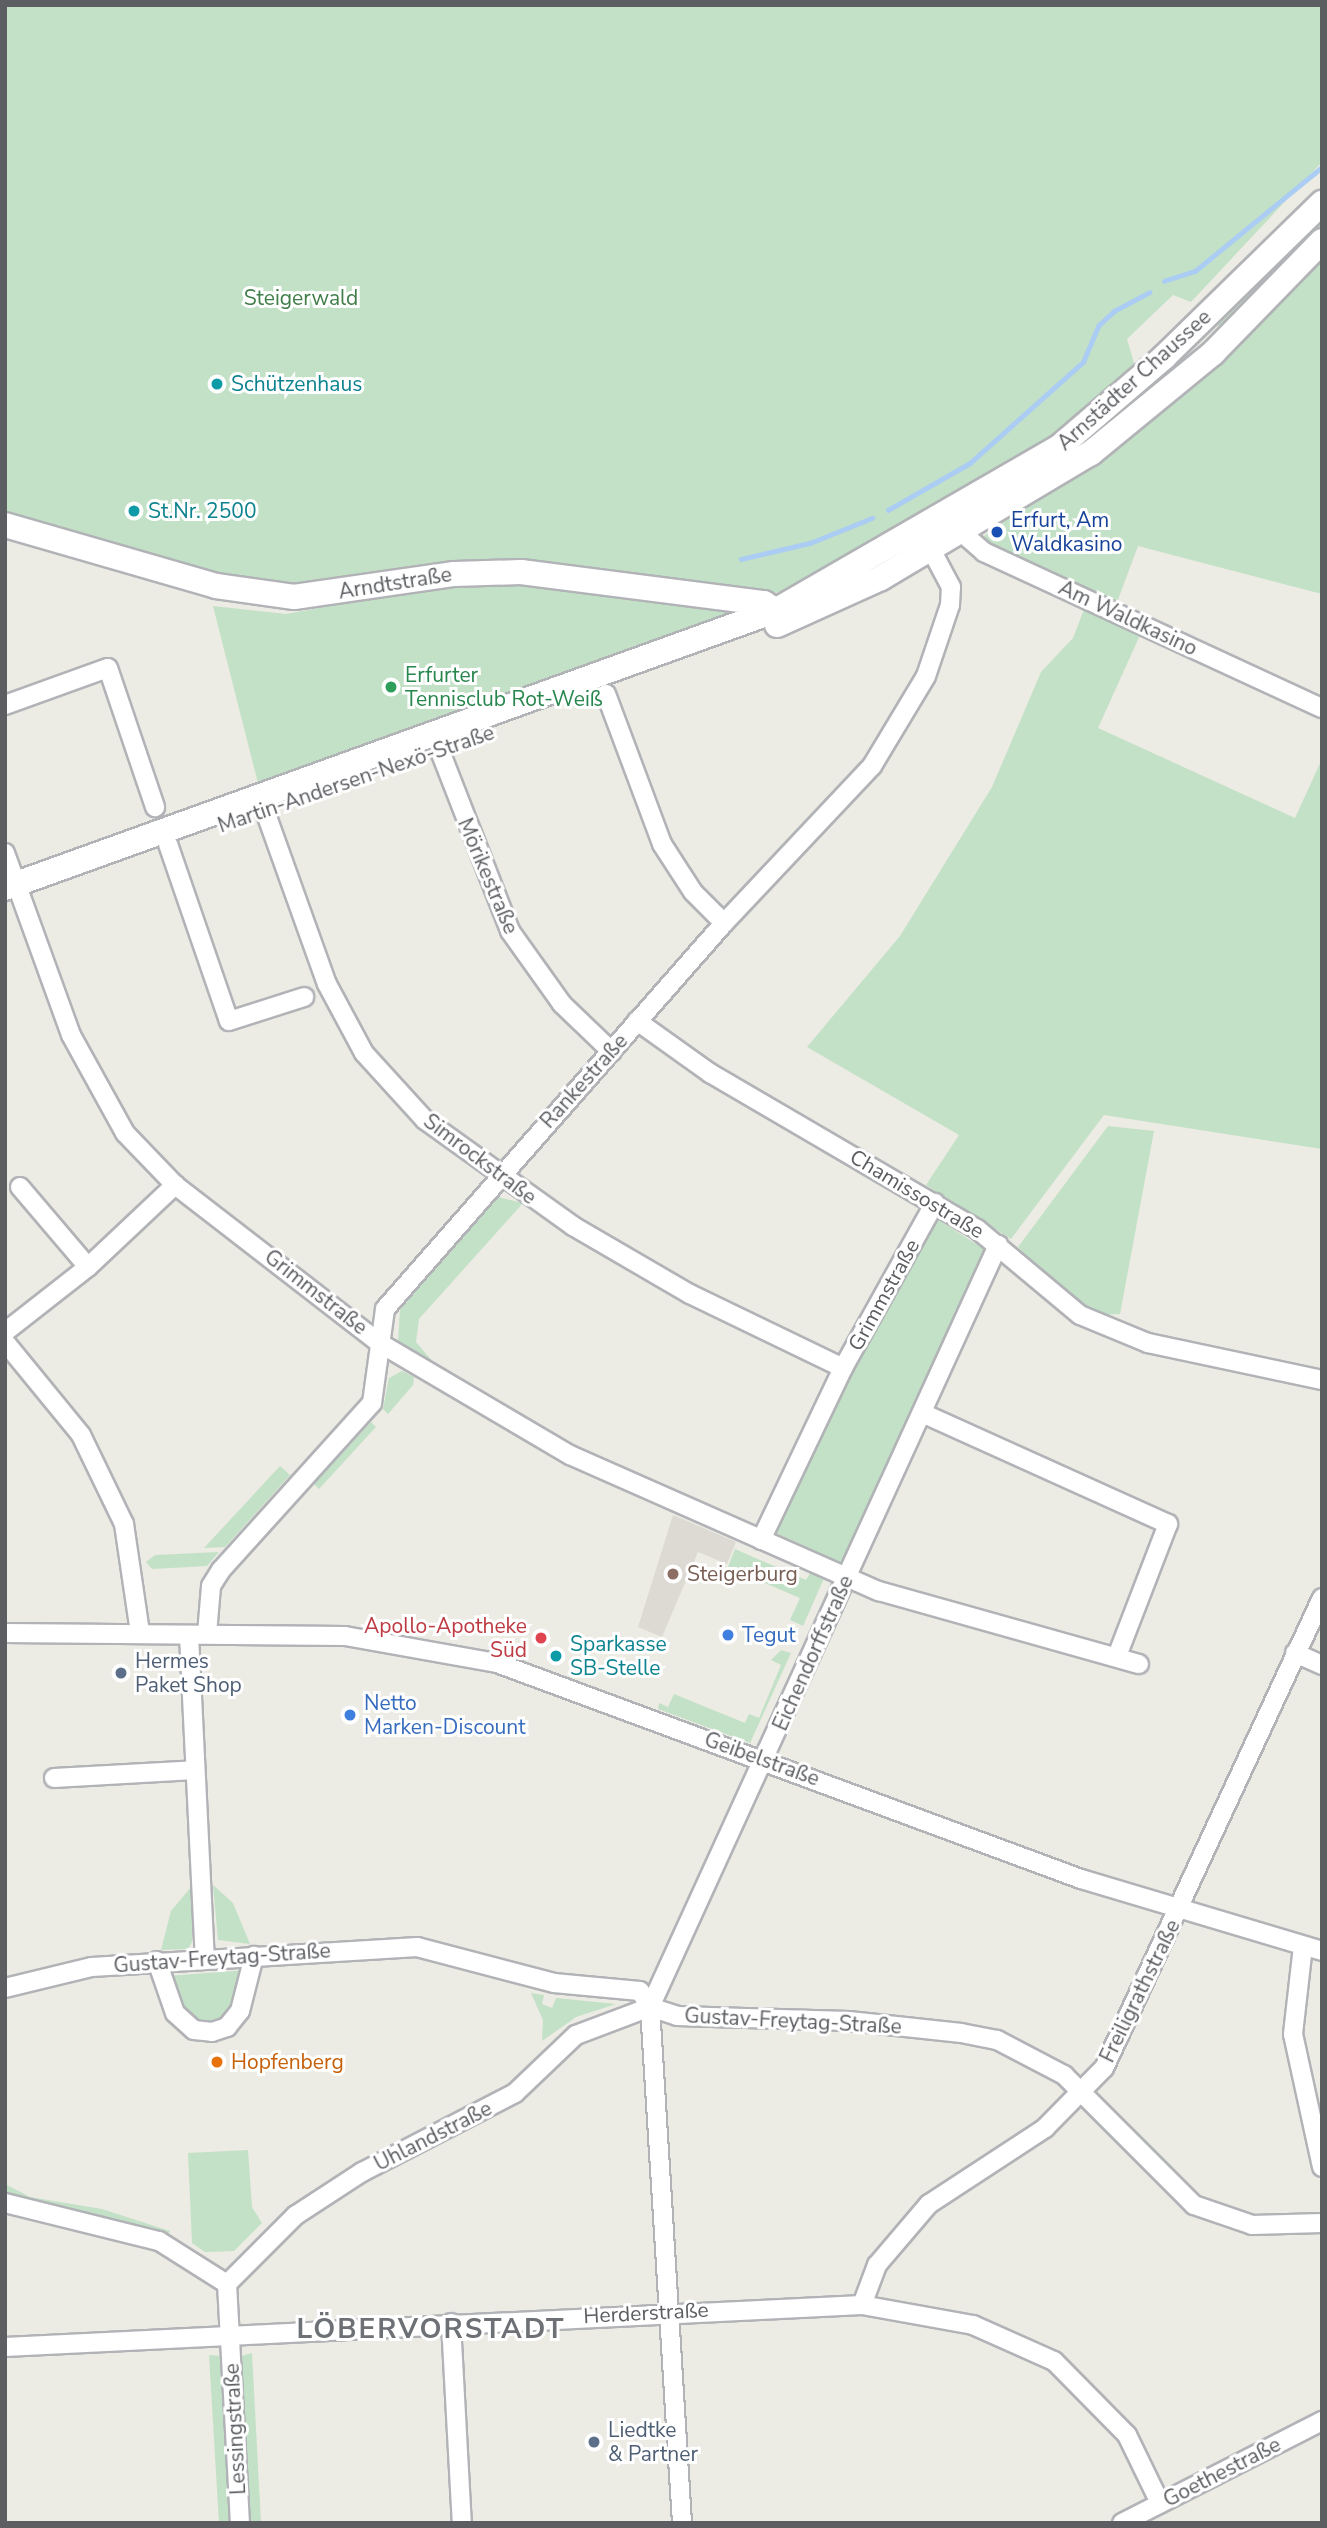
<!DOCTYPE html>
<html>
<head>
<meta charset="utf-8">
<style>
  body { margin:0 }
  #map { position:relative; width:1327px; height:2528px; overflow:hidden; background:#ecebe4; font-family:"Nunito Sans",sans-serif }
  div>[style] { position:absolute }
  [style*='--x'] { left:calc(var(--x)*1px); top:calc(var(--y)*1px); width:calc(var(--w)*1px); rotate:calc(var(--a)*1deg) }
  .education>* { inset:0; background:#dcdad2 }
  .green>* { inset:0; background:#c3e1c6 }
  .stream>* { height:4.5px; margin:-2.25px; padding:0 2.25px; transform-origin:2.25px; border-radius:2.25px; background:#accdf3 }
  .roads { filter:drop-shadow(2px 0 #b1b3b7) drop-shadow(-2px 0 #b1b3b7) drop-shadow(0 2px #b1b3b7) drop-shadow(0 -2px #b1b3b7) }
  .street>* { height:18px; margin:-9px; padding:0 9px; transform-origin:9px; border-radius:9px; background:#fff }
  .secondary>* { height:24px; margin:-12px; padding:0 12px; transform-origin:12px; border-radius:12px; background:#fff }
  .dots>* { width:19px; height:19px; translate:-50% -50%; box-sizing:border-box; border:4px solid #fff; border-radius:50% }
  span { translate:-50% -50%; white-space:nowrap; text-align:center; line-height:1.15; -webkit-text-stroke:6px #fff; paint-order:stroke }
  .park-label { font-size:21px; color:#407d49 }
  .street-label { font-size:21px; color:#5c5e62 }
  .culture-label { font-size:21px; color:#0d838f }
  .left { translate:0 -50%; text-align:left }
  .transit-label { font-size:21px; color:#164399 }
  .leisure-label { font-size:21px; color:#27864d }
  .education-label { font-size:21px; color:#785e54 }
  .health-label { font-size:21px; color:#be3a42 }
  .right { translate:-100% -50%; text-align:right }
  .shop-label { font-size:21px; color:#366cbe }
  .service-label { font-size:21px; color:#4e5e75 }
  .food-label { font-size:21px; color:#c56008 }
  .district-label { font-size:28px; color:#6d7074; font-weight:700; letter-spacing:2px }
  .frame { position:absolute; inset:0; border:7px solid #5c5e62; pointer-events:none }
</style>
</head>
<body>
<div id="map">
  <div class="education">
    <i style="clip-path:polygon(673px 1515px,736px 1542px,727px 1564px,698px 1552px,662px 1637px,638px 1627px)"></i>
  </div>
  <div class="green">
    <i style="clip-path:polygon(5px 5px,1322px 5px,1322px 162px,1191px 302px,1173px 295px,1127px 339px,1136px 370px,1076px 421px,1003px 472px,792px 590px,760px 595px,580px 571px,332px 589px,224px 580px,5px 511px)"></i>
    <i style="clip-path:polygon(1322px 214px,1322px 230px,1228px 323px,1214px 327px)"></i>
    <i style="clip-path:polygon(1322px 258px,1322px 594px,1138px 546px,1116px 605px,977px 541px,1175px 402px)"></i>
    <i style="clip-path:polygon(468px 581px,569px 586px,735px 613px,260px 791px,213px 606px,286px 614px)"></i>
    <i style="clip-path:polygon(1085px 607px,1141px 633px,1098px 728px,1295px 818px,1322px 759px,1322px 1149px,1104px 1115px,1011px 1239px,926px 1185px,959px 1135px,807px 1047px,900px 936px,992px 787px,1041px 672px,1073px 638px)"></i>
    <i style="clip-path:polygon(1108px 1126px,1154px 1131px,1120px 1314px,1098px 1315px,1059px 1289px,1018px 1247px)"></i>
    <i style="clip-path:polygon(498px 1197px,523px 1203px,419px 1319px,416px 1342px,440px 1370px,398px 1342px,400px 1310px)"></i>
    <i style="clip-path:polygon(937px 1219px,987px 1251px,848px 1562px,838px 1561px,771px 1531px,847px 1371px)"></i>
    <i style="clip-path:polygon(402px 1371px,414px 1377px,413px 1385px,388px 1414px,383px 1409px,389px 1378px)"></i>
    <i style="clip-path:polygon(371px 1422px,376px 1427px,319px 1489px,314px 1484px)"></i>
    <i style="clip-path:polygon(280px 1466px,290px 1475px,225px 1547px,204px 1548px)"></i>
    <i style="clip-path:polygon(735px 1549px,806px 1580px,812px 1570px,825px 1576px,803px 1626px,790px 1620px,800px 1598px,728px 1567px)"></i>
    <i style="clip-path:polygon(219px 1552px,207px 1566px,152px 1569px,146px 1562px,155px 1555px)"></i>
    <i style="clip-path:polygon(781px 1650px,791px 1653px,750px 1743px,658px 1709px,659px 1703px,668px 1707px,674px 1694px,745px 1723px,749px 1714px,759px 1718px,781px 1665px,771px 1660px)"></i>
    <i style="clip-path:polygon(213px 1885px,233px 1903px,250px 1944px,218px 1940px)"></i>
    <i style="clip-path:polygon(192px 1886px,192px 1942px,188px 1949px,161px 1950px,171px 1911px)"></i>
    <i style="clip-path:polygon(247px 1970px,234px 2012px,212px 2027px,183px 2016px,167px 1976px)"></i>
    <i style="clip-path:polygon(531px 1993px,544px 1995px,542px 2004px,552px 2008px,556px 1998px,616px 2004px,576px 2017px,542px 2041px,543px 2020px)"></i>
    <i style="clip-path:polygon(248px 2150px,252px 2207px,262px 2223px,234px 2251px,205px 2252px,192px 2243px,188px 2153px)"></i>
    <i style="clip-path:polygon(5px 2184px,30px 2197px,102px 2209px,170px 2231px,167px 2238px,100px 2216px,27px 2204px,5px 2192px)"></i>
    <i style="clip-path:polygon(252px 2353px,261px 2523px,250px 2523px,241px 2356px)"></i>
    <i style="clip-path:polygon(209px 2355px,222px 2356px,230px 2523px,219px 2523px)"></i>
  </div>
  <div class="stream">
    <i style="--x:1164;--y:281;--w:33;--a:-18"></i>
    <i style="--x:1195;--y:271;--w:164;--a:-39.3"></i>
    <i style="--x:888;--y:510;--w:95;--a:-29.8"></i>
    <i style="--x:970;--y:463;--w:152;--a:-41.8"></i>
    <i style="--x:1083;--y:362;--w:39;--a:-67"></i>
    <i style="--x:1098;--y:326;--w:22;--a:-43"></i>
    <i style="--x:1114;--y:311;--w:40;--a:-28"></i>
    <i style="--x:741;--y:559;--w:71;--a:-13.1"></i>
    <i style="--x:810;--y:543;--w:67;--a:-22"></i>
  </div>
  <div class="roads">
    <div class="street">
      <i style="--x:951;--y:523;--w:44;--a:41.3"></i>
      <i style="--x:984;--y:552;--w:372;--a:24.8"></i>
      <i style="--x:606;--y:694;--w:160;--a:69.5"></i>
      <i style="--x:662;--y:844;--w:57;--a:57.1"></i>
      <i style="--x:693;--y:892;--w:44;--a:45"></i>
      <i style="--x:5;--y:705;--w:109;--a:-19.8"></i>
      <i style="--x:108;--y:668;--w:147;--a:71.3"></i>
      <i style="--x:440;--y:751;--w:193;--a:68.7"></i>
      <i style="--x:510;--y:931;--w:90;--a:54.5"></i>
      <i style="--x:562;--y:1004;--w:69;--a:43.8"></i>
      <i style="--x:265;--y:811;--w:184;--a:70.3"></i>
      <i style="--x:327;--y:984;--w:78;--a:61.8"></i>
      <i style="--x:364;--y:1053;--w:91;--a:47.7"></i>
      <i style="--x:425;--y:1120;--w:182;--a:35.6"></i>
      <i style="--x:573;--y:1226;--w:135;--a:30.2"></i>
      <i style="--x:690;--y:1294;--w:170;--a:25.8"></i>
      <i style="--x:168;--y:844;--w:187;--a:71"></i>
      <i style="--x:229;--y:1021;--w:79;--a:-17.7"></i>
      <i style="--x:5;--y:853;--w:33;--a:70"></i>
      <i style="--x:20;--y:894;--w:150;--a:70.1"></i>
      <i style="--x:71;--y:1035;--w:112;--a:61.1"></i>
      <i style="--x:125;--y:1133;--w:72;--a:46.1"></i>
      <i style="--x:175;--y:1185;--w:257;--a:37.7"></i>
      <i style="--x:378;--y:1342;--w:223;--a:30.5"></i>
      <i style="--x:570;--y:1455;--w:338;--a:23.8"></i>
      <i style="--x:879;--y:1591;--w:270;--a:15.7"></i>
      <i style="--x:637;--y:1021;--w:90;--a:35.5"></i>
      <i style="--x:710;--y:1073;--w:309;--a:30.3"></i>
      <i style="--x:977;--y:1229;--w:134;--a:39.9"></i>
      <i style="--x:1080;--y:1315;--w:74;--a:22.4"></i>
      <i style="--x:1148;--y:1343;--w:178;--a:12"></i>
      <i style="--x:20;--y:1187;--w:105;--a:49.6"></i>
      <i style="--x:5;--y:1332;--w:105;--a:-38.1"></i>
      <i style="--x:88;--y:1267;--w:120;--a:-43.3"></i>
      <i style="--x:5;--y:1342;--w:120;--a:50.7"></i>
      <i style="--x:81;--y:1435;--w:99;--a:64.2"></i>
      <i style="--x:124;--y:1524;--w:110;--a:81.6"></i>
      <i style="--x:922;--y:1413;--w:270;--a:24.3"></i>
      <i style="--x:1168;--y:1524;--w:142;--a:111.1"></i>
      <i style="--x:761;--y:1540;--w:191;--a:-64.5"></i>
      <i style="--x:843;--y:1368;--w:189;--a:-60.9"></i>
      <i style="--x:5;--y:1633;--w:340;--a:0.5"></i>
      <i style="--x:345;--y:1636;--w:154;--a:10.1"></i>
      <i style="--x:497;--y:1663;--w:623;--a:20.3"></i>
      <i style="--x:1081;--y:1879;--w:252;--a:16.6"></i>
      <i style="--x:207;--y:1634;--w:48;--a:-85.2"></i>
      <i style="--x:211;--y:1586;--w:19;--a:-58"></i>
      <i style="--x:221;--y:1570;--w:225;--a:-47.9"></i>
      <i style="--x:372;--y:1403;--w:95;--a:-82.1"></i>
      <i style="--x:385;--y:1309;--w:514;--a:-48.71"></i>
      <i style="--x:724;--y:923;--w:216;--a:-46.7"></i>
      <i style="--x:872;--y:766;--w:105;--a:-59"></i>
      <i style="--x:926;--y:676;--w:75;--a:-71.3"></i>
      <i style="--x:950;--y:605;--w:18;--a:-87"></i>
      <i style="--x:951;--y:587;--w:55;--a:-118"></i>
      <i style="--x:189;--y:1635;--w:323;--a:87.2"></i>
      <i style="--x:1295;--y:1653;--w:30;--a:24"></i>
      <i style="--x:54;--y:1778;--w:141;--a:-3.2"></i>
      <i style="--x:1303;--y:1946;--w:89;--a:96.5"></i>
      <i style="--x:1293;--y:2034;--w:136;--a:77.7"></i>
      <i style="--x:157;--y:1961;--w:55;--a:70.9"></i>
      <i style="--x:175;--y:2013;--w:25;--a:42"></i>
      <i style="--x:194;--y:2030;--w:18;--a:6"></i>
      <i style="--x:212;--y:2032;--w:16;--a:-18"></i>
      <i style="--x:227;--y:2027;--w:21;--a:-51"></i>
      <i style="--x:240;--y:2011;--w:57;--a:-75.7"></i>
      <i style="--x:5;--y:1988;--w:89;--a:-13.6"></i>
      <i style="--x:92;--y:1967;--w:326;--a:-3.5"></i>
      <i style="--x:417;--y:1947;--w:142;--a:14.7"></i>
      <i style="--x:554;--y:1983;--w:86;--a:5.3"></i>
      <i style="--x:640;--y:1991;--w:19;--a:58"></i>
      <i style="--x:650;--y:2007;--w:28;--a:18"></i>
      <i style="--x:677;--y:2016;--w:172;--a:1.7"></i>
      <i style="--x:849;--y:2021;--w:113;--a:6.1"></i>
      <i style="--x:961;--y:2033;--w:37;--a:11"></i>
      <i style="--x:997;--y:2040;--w:76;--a:27.6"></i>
      <i style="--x:1064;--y:2075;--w:184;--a:45"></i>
      <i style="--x:1194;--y:2205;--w:61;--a:19"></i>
      <i style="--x:1252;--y:2225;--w:70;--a:-1.6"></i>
      <i style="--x:650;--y:2007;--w:838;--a:-65.45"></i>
      <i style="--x:650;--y:2007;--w:517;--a:86.45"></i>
      <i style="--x:5;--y:2203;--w:159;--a:13.9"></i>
      <i style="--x:159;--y:2241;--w:80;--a:32.3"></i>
      <i style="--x:227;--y:2284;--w:98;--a:-45"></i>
      <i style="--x:296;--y:2215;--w:79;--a:-33.1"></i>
      <i style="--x:362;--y:2172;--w:172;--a:-27.3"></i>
      <i style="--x:515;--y:2093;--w:84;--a:-43.6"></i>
      <i style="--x:576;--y:2035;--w:79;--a:-20.7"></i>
      <i style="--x:227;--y:2284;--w:239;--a:86.9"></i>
      <i style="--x:862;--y:2305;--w:43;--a:-69.4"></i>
      <i style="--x:877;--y:2265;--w:80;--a:-49.6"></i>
      <i style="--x:929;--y:2204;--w:139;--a:-33.2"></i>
      <i style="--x:1045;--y:2128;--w:84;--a:-45.5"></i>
      <i style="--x:1104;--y:2068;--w:518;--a:-65.12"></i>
      <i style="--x:451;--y:2323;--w:200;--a:86.9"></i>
      <i style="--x:5;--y:2347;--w:858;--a:-2.81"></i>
      <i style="--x:862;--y:2305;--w:113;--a:10.2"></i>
      <i style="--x:973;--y:2325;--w:89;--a:24"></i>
      <i style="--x:1054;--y:2361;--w:104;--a:45.4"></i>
      <i style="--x:1127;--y:2435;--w:76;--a:64.1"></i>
      <i style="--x:1122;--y:2523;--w:225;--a:-27"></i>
    </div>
    <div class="secondary">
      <i style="--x:5;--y:525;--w:220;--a:16.1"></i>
      <i style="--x:216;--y:586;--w:79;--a:8"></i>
      <i style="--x:294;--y:597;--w:162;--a:-8.2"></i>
      <i style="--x:454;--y:574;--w:67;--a:-1.7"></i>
      <i style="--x:521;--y:572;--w:245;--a:7.3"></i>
      <i style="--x:764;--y:603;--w:17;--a:33"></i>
      <i style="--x:777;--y:625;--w:114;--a:-24.3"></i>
      <i style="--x:881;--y:578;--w:244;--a:-30.8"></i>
      <i style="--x:1091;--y:453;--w:158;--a:-39.3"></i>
      <i style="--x:1213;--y:353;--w:156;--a:-45.8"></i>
      <i style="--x:5;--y:888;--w:821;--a:-19.8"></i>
      <i style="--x:777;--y:610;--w:324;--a:-30"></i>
      <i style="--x:1058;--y:448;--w:140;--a:-40.6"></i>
      <i style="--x:1164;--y:357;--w:221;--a:-44.3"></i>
    </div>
  </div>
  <div class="dots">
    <i style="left:217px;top:384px;background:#0f9aa8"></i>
    <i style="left:134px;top:511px;background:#0f9aa8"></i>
    <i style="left:997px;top:532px;background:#1a4fb4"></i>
    <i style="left:391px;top:687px;background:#2e9e5b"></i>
    <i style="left:673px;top:1574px;background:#8d6e63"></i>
    <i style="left:728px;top:1635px;background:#3f7fe0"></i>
    <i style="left:541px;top:1638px;background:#e0444e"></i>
    <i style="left:556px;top:1656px;background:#0f9aa8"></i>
    <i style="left:121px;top:1673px;background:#5c6f8a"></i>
    <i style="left:350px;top:1715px;background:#3f7fe0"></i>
    <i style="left:217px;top:2062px;background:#e8710a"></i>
    <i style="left:594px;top:2442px;background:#5c6f8a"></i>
  </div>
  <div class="park-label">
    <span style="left:301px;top:298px">Steigerwald</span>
  </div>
  <div class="street-label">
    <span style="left:1134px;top:380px;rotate:-42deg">Arnstädter Chaussee</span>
    <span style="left:395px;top:583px;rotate:-9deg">Arndtstraße</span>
    <span style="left:1128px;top:618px;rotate:25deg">Am Waldkasino</span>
    <span style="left:356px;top:779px;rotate:-19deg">Martin-Andersen-Nexö-Straße</span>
    <span style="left:488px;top:876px;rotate:67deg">Mörikestraße</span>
    <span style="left:584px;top:1081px;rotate:-48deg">Rankestraße</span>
    <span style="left:480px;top:1159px;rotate:37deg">Simrockstraße</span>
    <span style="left:917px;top:1194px;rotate:31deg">Chamissostraße</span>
    <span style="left:316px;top:1292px;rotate:38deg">Grimmstraße</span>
    <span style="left:884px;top:1295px;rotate:-61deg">Grimmstraße</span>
    <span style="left:813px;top:1653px;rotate:-66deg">Eichendorffstraße</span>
    <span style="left:762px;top:1759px;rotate:20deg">Geibelstraße</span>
    <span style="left:222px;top:1958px;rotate:-4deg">Gustav-Freytag-Straße</span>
    <span style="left:1140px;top:1991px;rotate:-64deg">Freiligrathstraße</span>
    <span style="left:793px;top:2021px;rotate:3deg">Gustav-Freytag-Straße</span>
    <span style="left:433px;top:2136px;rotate:-27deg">Uhlandstraße</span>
    <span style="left:646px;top:2313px;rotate:-3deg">Herderstraße</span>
    <span style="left:235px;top:2429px;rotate:-93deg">Lessingstraße</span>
    <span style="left:1222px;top:2472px;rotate:-27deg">Goethestraße</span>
  </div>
  <div class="culture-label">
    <span class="left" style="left:231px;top:384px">Schützenhaus</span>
    <span class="left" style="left:148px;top:511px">St.Nr. 2500</span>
    <span class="left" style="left:570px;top:1656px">Sparkasse<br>SB-Stelle</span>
  </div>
  <div class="transit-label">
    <span class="left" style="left:1011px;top:532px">Erfurt, Am<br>Waldkasino</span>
  </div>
  <div class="leisure-label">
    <span class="left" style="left:405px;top:687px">Erfurter<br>Tennisclub Rot-Weiß</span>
  </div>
  <div class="education-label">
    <span class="left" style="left:687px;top:1574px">Steigerburg</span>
  </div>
  <div class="health-label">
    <span class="right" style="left:527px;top:1638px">Apollo-Apotheke<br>Süd</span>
  </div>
  <div class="shop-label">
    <span class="left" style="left:742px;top:1635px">Tegut</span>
    <span class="left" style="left:364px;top:1715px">Netto<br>Marken-Discount</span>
  </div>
  <div class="service-label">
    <span class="left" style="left:135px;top:1673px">Hermes<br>Paket Shop</span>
    <span class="left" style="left:608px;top:2442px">Liedtke<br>&amp; Partner</span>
  </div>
  <div class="food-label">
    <span class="left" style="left:231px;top:2062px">Hopfenberg</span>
  </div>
  <div class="district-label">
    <span style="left:431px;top:2329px">LÖBERVORSTADT</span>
  </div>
  <div class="frame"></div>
</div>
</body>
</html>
